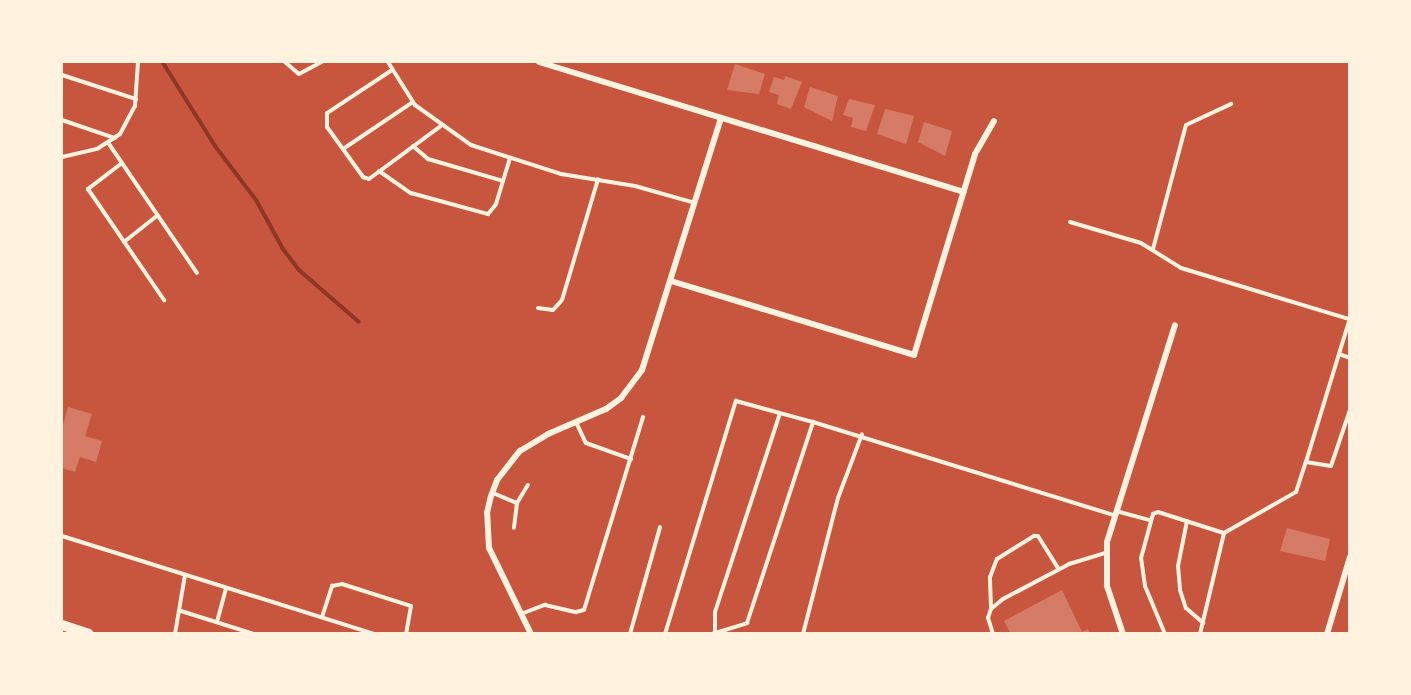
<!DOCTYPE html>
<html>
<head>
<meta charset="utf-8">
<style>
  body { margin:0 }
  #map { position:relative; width:1411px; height:695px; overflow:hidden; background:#c8553d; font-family:Literata,serif }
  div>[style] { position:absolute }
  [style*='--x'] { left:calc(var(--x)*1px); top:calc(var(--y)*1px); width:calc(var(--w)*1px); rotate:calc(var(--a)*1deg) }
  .stream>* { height:4px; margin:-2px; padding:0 2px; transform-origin:2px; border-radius:2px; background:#8f3625 }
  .building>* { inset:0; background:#d67c66 }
  .service>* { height:4px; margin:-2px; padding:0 2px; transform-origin:2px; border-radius:2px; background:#fff3e0 }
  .minor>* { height:6px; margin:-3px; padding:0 3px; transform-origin:3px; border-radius:3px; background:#fff3e0 }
  .secondary>* { height:10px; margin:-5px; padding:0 5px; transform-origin:5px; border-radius:5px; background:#fff3e0 }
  span { translate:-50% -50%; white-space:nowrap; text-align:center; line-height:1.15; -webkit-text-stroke:5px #fff3e0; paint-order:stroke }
  .frame { position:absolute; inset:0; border:63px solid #fff3e0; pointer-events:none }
</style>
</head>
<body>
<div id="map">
  <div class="stream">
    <i style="--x:163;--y:63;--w:98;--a:57.9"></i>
    <i style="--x:215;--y:146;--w:68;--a:52.8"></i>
    <i style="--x:256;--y:200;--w:56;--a:61.1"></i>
    <i style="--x:283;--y:249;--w:26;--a:53"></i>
    <i style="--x:299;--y:270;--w:79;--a:40.9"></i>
  </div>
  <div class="building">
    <i style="clip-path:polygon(735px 64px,765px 74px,759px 94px,727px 90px)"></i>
    <i style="clip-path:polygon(785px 76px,802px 82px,791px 109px,777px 104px,779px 95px,769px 92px,774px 77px,784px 80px)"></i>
    <i style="clip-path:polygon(810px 87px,838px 96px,832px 121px,804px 107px)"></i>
    <i style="clip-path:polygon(849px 99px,875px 105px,866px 131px,851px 127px,853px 118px,843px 115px)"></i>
    <i style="clip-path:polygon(885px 109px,914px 116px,906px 144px,877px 134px)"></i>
    <i style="clip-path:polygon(924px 122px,952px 131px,945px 156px,918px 142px)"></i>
    <i style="clip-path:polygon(68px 407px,92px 414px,85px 436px,102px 441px,96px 462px,80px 457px,75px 472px,62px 468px,62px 429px)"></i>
    <i style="clip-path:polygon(1287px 528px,1330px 539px,1325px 561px,1280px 551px)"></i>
    <i style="clip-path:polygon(1062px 590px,1082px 632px,1088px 629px,1090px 634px,1011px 634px,1004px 621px)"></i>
  </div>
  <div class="service">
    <i style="--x:285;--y:62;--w:18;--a:41"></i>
    <i style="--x:299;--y:74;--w:26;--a:-28"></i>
    <i style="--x:388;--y:62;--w:51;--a:57.9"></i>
    <i style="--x:415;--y:105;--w:69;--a:35.5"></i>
    <i style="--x:471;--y:145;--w:95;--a:17.9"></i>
    <i style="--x:561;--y:174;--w:75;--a:9.2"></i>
    <i style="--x:635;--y:186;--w:62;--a:15.8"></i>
    <i style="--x:392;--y:70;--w:78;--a:146.5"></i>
    <i style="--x:327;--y:113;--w:14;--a:90"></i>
    <i style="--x:327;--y:127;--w:62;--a:54.2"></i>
    <i style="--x:363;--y:177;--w:6;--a:18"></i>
    <i style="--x:369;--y:179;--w:89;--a:-36.4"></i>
    <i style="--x:62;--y:75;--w:78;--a:18"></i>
    <i style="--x:62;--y:120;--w:56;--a:18.8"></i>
    <i style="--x:109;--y:144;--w:156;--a:55.7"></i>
    <i style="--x:413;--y:146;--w:20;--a:41"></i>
    <i style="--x:428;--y:159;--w:78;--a:16.3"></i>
    <i style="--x:343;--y:149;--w:84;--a:-33.9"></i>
    <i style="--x:62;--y:157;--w:36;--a:-13"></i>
    <i style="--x:97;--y:149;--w:27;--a:-33"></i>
    <i style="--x:120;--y:134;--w:32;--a:-62"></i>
    <i style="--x:135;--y:106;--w:44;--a:-86.1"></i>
    <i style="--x:122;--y:163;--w:43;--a:142.6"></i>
    <i style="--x:88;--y:189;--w:135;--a:55.6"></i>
    <i style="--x:379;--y:171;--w:39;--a:35"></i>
    <i style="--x:411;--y:193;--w:80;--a:15.3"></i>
    <i style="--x:488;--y:214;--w:13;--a:-51"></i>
    <i style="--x:496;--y:204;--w:48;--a:-73.1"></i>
    <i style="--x:1070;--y:222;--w:74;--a:16.5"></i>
    <i style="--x:1141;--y:243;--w:47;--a:32"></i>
    <i style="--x:1181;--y:268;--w:176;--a:16.9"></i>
    <i style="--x:124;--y:242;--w:43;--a:-38.5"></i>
    <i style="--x:1153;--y:249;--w:128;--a:-75.1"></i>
    <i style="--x:1186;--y:125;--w:50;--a:-25"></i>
    <i style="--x:538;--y:308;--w:15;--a:8"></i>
    <i style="--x:553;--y:310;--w:13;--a:-48"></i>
    <i style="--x:562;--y:300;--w:126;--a:-73.4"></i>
    <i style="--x:1350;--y:318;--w:151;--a:107"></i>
    <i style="--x:1306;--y:462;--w:25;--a:9"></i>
    <i style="--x:1331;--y:466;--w:59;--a:-71.3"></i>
    <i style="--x:1339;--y:354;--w:12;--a:20"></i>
    <i style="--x:576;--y:422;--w:23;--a:65"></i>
    <i style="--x:586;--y:443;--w:48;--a:19.6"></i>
    <i style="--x:493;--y:493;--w:26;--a:23"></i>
    <i style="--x:517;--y:503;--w:25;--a:97"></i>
    <i style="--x:517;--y:503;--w:21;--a:-59"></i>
    <i style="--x:1116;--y:511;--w:35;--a:15"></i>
    <i style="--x:1187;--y:521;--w:46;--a:101.3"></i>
    <i style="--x:1178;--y:566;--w:24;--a:85"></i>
    <i style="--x:1180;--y:590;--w:19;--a:72"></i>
    <i style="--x:1186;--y:608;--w:23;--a:41"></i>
    <i style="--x:62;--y:536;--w:327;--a:17.4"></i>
    <i style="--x:991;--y:608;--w:31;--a:-92"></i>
    <i style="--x:990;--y:577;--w:19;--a:-69"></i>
    <i style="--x:997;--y:559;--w:44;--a:-31.9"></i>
    <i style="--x:1034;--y:536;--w:4;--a:0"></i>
    <i style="--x:1038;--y:536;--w:39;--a:58"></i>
    <i style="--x:181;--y:611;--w:77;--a:17.5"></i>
    <i style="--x:521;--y:614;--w:26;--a:-21"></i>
    <i style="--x:545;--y:605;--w:32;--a:13"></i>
    <i style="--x:576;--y:612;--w:8;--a:-14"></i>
    <i style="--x:584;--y:610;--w:202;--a:-73"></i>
    <i style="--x:322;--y:617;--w:33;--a:-72"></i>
    <i style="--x:332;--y:586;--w:10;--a:-11"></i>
    <i style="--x:342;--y:584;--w:72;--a:17.7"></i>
    <i style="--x:411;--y:606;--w:28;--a:100"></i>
    <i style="--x:217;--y:622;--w:35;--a:-75"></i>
    <i style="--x:715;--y:631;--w:19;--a:-90"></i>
    <i style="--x:715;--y:612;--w:209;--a:-71.9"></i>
    <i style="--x:175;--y:634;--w:60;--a:-80.4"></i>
    <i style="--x:630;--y:634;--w:111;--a:-74.3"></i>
    <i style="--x:665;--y:634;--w:244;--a:-73.1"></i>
    <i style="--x:736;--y:401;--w:80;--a:15.3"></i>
    <i style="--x:712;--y:634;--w:37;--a:-17"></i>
    <i style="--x:747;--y:623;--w:212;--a:-71.8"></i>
    <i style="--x:813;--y:422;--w:315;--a:17.2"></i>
    <i style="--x:803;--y:634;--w:140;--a:-75.6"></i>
    <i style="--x:838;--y:498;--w:68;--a:-69.4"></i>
    <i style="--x:993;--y:634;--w:17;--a:-107"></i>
    <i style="--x:988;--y:618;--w:9;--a:-72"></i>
    <i style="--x:991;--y:609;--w:16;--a:-40"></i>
    <i style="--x:1003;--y:599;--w:75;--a:-27.9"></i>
    <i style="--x:1069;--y:564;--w:39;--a:-17"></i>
    <i style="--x:1165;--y:634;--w:52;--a:-112.6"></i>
    <i style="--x:1145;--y:586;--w:28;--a:-98"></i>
    <i style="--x:1141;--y:558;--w:46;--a:-74.7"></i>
    <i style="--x:1153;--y:514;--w:5;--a:-22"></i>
    <i style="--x:1158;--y:512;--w:69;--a:17.7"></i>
    <i style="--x:1224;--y:533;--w:83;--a:-29.7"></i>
    <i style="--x:1296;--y:492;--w:32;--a:-72"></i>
    <i style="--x:1200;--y:634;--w:104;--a:-76.6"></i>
  </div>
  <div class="minor">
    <i style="--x:539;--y:62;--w:444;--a:17"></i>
    <i style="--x:671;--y:281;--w:254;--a:16.9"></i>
    <i style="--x:914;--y:355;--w:210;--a:-73.1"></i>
    <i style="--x:975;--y:154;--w:38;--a:-60"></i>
    <i style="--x:531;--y:634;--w:96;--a:-116"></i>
    <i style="--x:489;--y:548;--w:35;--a:-93"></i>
    <i style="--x:487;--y:513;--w:17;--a:-77"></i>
    <i style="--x:491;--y:496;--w:17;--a:-69"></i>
    <i style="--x:497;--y:480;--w:37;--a:-52"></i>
    <i style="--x:520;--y:451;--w:33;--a:-31"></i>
    <i style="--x:548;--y:434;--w:63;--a:-23.3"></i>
    <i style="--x:606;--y:409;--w:19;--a:-36"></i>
    <i style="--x:621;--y:398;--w:35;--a:-53"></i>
    <i style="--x:642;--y:370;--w:264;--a:-72.6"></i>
    <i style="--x:1123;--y:634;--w:51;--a:-108.4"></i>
    <i style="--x:1107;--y:586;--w:44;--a:-90"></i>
    <i style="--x:1107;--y:542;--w:227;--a:-72.6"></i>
    <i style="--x:1327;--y:634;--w:80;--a:-73.4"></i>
  </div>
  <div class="secondary">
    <i style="--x:62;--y:625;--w:28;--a:18"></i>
  </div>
  <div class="frame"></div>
</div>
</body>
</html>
